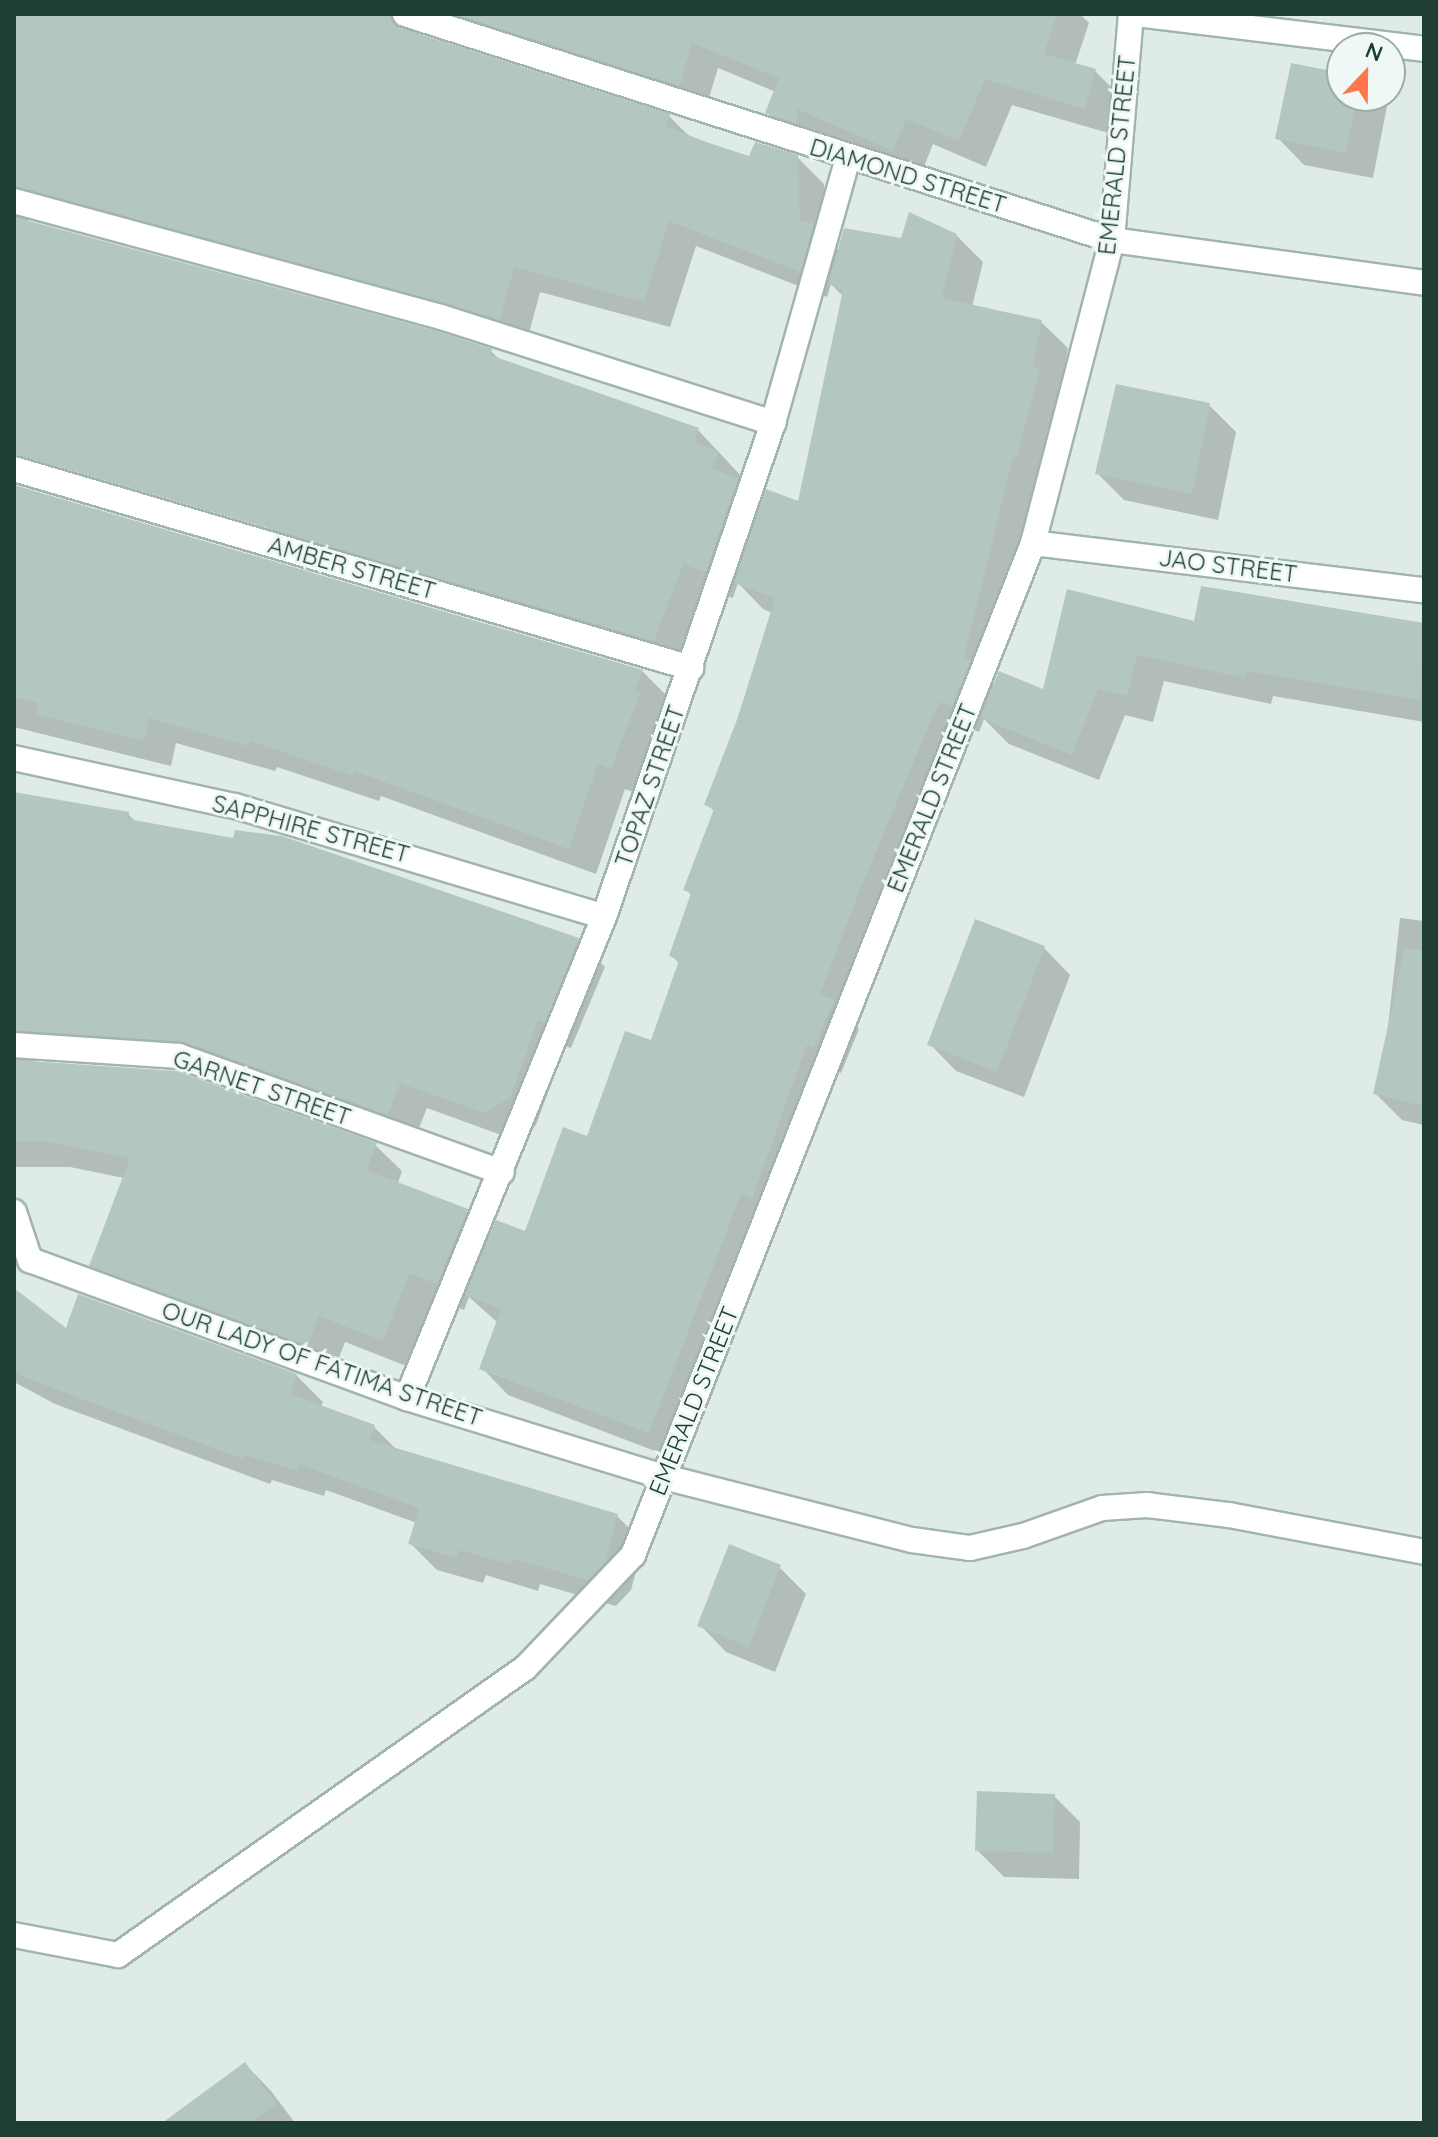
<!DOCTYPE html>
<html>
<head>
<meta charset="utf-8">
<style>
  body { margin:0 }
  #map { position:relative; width:1438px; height:2137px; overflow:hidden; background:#dfece6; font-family:Quicksand,sans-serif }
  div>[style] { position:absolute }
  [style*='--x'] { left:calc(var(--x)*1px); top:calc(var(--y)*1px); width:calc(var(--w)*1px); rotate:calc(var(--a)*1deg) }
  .shadow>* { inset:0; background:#0003 }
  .building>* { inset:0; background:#b4c7bf }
  .roads { filter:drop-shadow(2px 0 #a1b4ad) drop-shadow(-2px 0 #a1b4ad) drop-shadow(0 2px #a1b4ad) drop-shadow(0 -2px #a1b4ad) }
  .minor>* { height:24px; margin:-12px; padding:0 12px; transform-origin:12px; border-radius:12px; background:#fff }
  span { translate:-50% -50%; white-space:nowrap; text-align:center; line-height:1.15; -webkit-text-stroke:6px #eff8f4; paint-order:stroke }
  .street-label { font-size:24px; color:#1e3d35 }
  .frame { position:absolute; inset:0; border:16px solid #1e3d35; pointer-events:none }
  .north { position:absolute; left:1326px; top:32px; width:80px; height:80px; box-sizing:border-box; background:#eff8f4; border:2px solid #9bada8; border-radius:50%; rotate:22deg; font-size:22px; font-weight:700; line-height:32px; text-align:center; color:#1e3d35 }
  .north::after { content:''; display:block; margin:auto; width:28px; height:36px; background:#ff764a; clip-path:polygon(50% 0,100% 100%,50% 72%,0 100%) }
</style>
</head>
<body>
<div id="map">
  <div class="shadow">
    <i style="clip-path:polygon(evenodd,14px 14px,1080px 14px,1089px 23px,1075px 65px,1095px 71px,1122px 98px,1112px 134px,1012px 105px,986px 167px,933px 144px,920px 177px,823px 134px,823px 149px,794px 140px,768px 113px,776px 92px,718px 68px,705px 111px,428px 25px,417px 36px,669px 116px,691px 138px,750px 159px,797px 157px,824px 184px,826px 238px,839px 251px,956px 235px,983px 262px,972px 307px,1041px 322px,1068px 348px,1060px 390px,1066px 396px,990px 682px,995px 686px,1044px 692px,1195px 624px,1383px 621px,1424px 624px,1424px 722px,1273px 696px,1271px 704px,1164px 681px,1153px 722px,1125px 715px,1099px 780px,1009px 744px,984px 719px,979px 732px,968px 727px,848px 1017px,859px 1029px,841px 1073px,834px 1070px,778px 1224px,767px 1219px,676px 1459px,508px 1395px,482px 1368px,498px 1323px,469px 1297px,464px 1310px,436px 1299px,409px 1367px,345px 1342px,334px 1371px,118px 1292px,91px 1265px,124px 1178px,70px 1167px,14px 1167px,14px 798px,128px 814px,137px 823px,578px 940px,605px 967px,571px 1048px,565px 1046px,536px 1125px,512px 1139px,427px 1108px,414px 1140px,209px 1067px,42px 1056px,29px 1063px,375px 1145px,402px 1171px,398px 1183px,467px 1211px,492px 1236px,527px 1234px,652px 1042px,680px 964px,672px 956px,692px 896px,686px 889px,715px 812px,707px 804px,740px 718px,773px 613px,763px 609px,738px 583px,733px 598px,709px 589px,680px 667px,294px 553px,267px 527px,14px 426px,14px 14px,36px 213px,526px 345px,540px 292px,670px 327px,696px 246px,827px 297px,831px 284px,844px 297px,800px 504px,763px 506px,742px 485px,744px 479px,698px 430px,500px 360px,491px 351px,27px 222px,36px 213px)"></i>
    <i style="clip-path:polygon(1342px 75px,1342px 96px,1377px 96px,1387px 106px,1373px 178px,1304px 165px,1278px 138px)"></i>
    <i style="clip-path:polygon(1209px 405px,1236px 432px,1218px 520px,1124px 500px,1097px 473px)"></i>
    <i style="clip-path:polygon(14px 496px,642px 671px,669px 698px,638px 794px,625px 789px,596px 874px,381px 796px,379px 801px,277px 767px,275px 771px,176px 743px,171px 766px,14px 727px)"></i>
    <i style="clip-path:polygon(1400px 918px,1424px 921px,1424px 1125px,1402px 1120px,1375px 1093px,1386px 1045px)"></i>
    <i style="clip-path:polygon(1044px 948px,1070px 975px,1024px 1097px,956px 1071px,930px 1044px)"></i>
    <i style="clip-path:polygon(14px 1291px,66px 1331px,296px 1375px,323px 1402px,321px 1407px,373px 1426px,397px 1450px,617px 1516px,644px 1543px,631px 1590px,616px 1606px,540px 1584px,538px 1591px,486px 1575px,483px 1583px,437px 1570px,411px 1544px,417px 1523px,326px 1490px,324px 1496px,272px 1480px,270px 1484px,55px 1404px,14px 1382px)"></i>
    <i style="clip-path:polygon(779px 1567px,806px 1594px,775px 1672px,726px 1652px,700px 1625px)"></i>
    <i style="clip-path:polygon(1054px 1796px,1080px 1822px,1079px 1879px,1004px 1877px,977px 1850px)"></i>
    <i style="clip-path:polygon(245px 2064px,271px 2091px,295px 2123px,211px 2123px)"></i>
  </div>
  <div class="building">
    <i style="clip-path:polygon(14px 14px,390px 14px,393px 23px,400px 28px,670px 114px,666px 126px,706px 142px,749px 156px,755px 142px,798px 155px,800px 221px,814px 223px,800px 272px,669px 221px,644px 302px,514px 267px,500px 320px,14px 186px)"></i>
    <i style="clip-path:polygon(454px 14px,1057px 14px,1044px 54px,1096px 69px,1085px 109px,985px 79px,959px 141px,906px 119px,893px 151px,797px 109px,797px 124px,765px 113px,779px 78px,692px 43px,679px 86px)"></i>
    <i style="clip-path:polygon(1291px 63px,1342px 73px,1342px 96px,1357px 96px,1346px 153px,1275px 139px)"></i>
    <i style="clip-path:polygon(909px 212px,957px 234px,942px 298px,1042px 320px,1033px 366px,1040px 368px,1017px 457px,1013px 457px,964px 657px,971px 660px,952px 707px,941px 702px,934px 713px,857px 897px,820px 994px,834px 1000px,814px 1048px,807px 1045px,752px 1198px,741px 1194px,649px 1433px,479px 1369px,501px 1309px,465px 1295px,496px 1220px,525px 1231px,563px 1127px,587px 1136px,625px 1031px,651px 1040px,679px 960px,669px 956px,691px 893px,683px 890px,714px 809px,704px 805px,738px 717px,775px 598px,734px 583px,766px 489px,798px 501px,843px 290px,828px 284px,844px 228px,901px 238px)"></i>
    <i style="clip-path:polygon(14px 217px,437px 331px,492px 349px,490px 355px,699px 428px,694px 442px,719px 451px,712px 469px,738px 478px,706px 572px,683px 564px,654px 641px,14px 454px)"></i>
    <i style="clip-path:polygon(1116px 384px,1210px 403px,1192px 494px,1095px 474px)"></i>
    <i style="clip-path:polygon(14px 485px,643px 670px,635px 691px,640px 693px,611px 769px,598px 764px,569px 849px,354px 771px,353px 776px,250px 741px,249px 746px,149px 718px,144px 741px,35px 714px,38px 703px,14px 697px)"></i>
    <i style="clip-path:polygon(1201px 586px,1424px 623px,1420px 700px,1247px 671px,1245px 678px,1137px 655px,1127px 696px,1098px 689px,1072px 755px,980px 718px,999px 671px,1043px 689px,1067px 589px,1194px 621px)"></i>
    <i style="clip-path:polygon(14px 792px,129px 812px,128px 819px,233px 838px,235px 830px,282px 836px,579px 938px,545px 1023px,538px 1020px,510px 1098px,484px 1113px,400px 1083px,388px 1115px,184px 1042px,14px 1030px)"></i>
    <i style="clip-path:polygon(975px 919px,1045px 946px,997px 1072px,927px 1045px)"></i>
    <i style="clip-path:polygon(1405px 948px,1424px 950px,1424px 1106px,1373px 1094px)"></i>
    <i style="clip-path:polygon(14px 1060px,176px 1071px,377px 1143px,366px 1170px,468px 1209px,437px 1284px,409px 1273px,383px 1341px,319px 1316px,308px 1346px,89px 1266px,130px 1158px,42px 1141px,14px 1141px)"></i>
    <i style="clip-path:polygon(14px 1288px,66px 1328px,78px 1294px,297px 1374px,290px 1394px,375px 1425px,369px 1440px,618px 1514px,605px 1563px,588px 1580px,514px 1559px,512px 1565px,459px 1550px,457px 1558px,408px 1544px,419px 1508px,299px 1464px,297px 1471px,245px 1455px,243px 1459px,26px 1378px,14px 1369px)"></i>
    <i style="clip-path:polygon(729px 1544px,781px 1565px,749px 1647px,697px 1626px)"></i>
    <i style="clip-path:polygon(977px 1791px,1055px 1794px,1053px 1853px,975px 1851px)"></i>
    <i style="clip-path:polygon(245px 2062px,276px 2104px,250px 2123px,162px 2123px)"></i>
  </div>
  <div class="roads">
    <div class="minor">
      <i style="--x:405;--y:14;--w:742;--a:17.73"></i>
      <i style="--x:1112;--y:240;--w:315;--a:7.8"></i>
      <i style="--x:1136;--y:14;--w:290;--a:6.9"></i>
      <i style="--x:14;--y:201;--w:442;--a:15.2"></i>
      <i style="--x:441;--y:317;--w:349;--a:17.7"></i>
      <i style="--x:14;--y:469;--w:706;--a:16.38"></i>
      <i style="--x:1033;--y:543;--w:394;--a:6.9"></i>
      <i style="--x:14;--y:758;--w:226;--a:12.3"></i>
      <i style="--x:235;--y:806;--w:385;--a:16.7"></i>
      <i style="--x:14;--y:1045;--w:165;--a:3.8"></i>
      <i style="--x:179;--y:1056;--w:343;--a:19.8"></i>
      <i style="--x:14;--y:1212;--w:51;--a:71.6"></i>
      <i style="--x:30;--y:1260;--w:401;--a:20.1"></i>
      <i style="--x:407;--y:1398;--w:269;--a:17.1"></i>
      <i style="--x:664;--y:1477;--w:256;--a:14.3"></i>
      <i style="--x:912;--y:1540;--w:59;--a:7.9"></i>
      <i style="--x:970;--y:1548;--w:54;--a:-12.8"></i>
      <i style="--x:1023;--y:1536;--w:84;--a:-19.5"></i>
      <i style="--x:1102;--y:1508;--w:45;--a:-3.8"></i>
      <i style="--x:1147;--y:1505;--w:83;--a:7"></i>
      <i style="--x:1229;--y:1515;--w:198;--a:10.7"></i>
      <i style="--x:407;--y:1398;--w:520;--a:-67.73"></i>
      <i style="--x:604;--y:917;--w:522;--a:-71.11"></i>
      <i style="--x:773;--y:423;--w:275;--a:-74.2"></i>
      <i style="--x:14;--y:1935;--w:106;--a:10.9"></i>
      <i style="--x:118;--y:1955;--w:498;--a:-35.2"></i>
      <i style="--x:525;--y:1668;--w:156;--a:-46.3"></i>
      <i style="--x:633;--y:1555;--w:1088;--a:-68.43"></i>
      <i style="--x:1033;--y:543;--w:313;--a:-75.4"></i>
      <i style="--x:1112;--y:240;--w:227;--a:-85.2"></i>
    </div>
  </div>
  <div class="street-label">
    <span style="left:1117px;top:155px;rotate:-84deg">EMERALD STREET</span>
    <span style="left:908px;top:176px;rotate:17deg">DIAMOND STREET</span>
    <span style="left:1228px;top:566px;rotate:7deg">JAO STREET</span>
    <span style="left:352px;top:568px;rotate:16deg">AMBER STREET</span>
    <span style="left:650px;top:786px;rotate:-71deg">TOPAZ STREET</span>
    <span style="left:932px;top:798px;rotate:-68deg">EMERALD STREET</span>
    <span style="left:311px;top:829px;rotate:15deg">SAPPHIRE STREET</span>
    <span style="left:262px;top:1088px;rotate:19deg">GARNET STREET</span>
    <span style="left:322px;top:1364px;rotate:19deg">OUR LADY OF FATIMA STREET</span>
    <span style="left:694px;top:1401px;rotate:-68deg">EMERALD STREET</span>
  </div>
  <div class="frame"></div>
  <div class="north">N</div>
</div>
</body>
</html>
